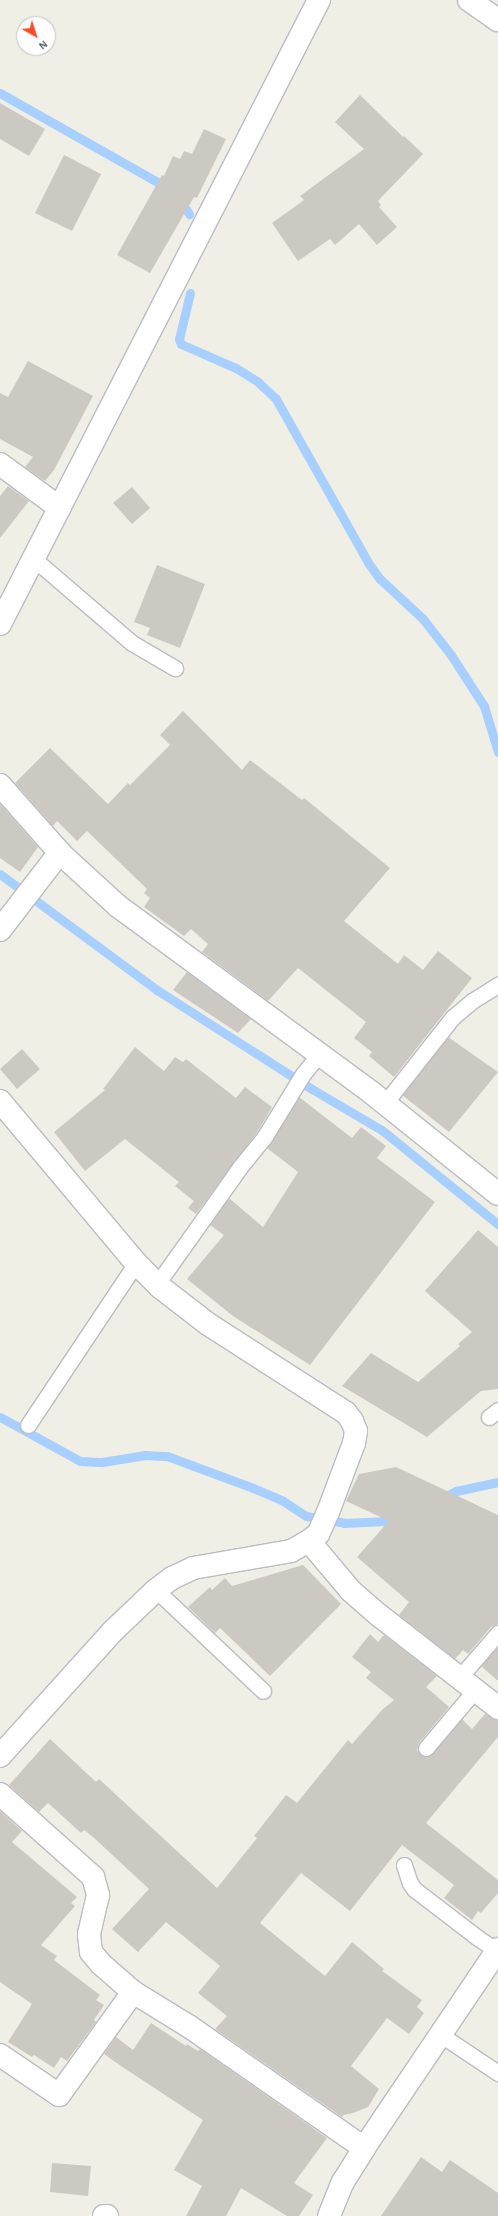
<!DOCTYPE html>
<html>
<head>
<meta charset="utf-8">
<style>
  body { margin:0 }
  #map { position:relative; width:498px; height:2216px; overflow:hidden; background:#f0efe5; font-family:"Alegreya Sans",sans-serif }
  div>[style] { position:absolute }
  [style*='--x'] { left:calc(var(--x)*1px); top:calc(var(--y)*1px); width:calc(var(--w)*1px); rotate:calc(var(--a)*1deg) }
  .stream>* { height:9px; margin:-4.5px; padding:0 4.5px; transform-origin:4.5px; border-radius:4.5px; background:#a7cfff }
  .building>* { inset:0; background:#ccc9c2 }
  .roads { filter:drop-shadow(1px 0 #babdc2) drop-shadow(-1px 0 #babdc2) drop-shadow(0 1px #babdc2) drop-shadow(0 -1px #babdc2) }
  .service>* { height:15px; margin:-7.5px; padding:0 7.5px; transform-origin:7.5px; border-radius:7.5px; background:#fff }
  .minor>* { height:22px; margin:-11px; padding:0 11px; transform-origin:11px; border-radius:11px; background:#fff }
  span { translate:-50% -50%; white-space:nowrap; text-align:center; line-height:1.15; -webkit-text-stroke:3px #fff; paint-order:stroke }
  .north { position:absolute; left:16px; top:16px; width:40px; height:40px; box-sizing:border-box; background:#fff; border:1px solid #bebfc2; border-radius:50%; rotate:141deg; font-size:11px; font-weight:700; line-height:16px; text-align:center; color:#5d6067 }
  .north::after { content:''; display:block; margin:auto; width:14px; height:18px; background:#f64c26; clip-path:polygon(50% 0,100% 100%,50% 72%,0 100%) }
</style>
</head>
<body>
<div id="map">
  <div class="stream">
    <i style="--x:0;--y:93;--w:193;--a:29.5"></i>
    <i style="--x:180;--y:200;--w:17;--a:57"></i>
    <i style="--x:190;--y:293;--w:47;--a:103.4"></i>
    <i style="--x:179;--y:339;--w:5;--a:68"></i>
    <i style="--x:181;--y:344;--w:60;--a:23.6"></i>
    <i style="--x:236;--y:368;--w:26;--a:32"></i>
    <i style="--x:258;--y:382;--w:25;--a:43"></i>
    <i style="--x:276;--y:399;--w:189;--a:60.6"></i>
    <i style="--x:369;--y:564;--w:19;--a:54"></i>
    <i style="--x:380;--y:579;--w:59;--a:42.9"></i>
    <i style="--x:423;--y:619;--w:46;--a:52.1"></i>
    <i style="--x:451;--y:655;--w:61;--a:57.1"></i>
    <i style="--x:484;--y:706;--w:48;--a:73.1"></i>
    <i style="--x:0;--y:874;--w:195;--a:36.5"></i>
    <i style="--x:157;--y:990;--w:184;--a:32.6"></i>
    <i style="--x:312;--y:1089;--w:82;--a:30.6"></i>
    <i style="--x:383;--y:1131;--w:148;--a:39"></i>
    <i style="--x:0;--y:1417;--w:91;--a:28.8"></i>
    <i style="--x:80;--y:1461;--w:22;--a:3"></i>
    <i style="--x:102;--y:1462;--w:44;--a:-9.2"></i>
    <i style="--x:145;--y:1455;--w:22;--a:3"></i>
    <i style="--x:167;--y:1456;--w:92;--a:20.4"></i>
    <i style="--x:253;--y:1488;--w:33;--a:23"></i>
    <i style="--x:283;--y:1501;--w:27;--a:33"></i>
    <i style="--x:306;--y:1516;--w:39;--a:10"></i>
    <i style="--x:344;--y:1523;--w:44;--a:-2.6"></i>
    <i style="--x:388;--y:1521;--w:12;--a:-24"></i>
    <i style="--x:442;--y:1498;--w:16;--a:-27"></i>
    <i style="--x:456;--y:1491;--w:43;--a:-12.1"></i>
  </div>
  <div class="building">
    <i style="clip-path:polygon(360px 95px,403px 137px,404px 136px,423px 154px,378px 201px,381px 205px,379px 207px,397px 227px,377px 245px,359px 224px,335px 245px,330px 239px,298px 261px,272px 223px,304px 200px,300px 196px,364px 149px,335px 122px)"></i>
    <i style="clip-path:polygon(0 103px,45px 129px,29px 156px,0 139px)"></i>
    <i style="clip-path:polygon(204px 129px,226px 139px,197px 198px,194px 197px,150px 273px,117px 255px,162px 175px,164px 176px,173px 156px,180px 159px,184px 151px,192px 154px)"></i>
    <i style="clip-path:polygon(64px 155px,101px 174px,72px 231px,35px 213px)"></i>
    <i style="clip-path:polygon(28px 361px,93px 396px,54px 470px,45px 481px,25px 467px,33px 457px,0 439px,0 393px,8px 397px)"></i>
    <i style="clip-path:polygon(8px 486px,29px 501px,0 538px,0 496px)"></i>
    <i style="clip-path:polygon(132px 487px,150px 508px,132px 524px,113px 503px)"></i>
    <i style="clip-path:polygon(157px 565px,205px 584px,180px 648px,147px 635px,150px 628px,134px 622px)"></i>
    <i style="clip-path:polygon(183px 711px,242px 770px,250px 760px,302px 800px,304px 798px,390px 868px,344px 921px,398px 964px,404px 955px,423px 970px,438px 951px,472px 978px,394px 1077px,369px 1056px,372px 1052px,354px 1038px,366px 1022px,298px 968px,268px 1001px,202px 952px,208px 944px,191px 929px,184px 936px,144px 907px,150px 898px,144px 893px,147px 889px,87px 831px,77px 841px,57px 821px,53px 826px,15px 783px,50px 748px,108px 804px,128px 783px,130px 785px,170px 745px,160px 735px)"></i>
    <i style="clip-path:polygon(0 804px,38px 847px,20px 872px,0 858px)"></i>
    <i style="clip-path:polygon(187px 972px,251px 1019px,238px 1033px,173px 990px)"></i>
    <i style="clip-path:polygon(448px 1037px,498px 1072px,449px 1132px,402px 1095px)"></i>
    <i style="clip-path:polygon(135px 1047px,164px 1071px,175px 1057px,183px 1062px,186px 1059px,236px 1098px,245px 1087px,272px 1107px,258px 1131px,196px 1214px,188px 1208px,194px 1201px,175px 1186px,179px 1182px,125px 1139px,85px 1171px,54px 1132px,105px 1090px,103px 1089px)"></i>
    <i style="clip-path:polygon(22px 1049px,40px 1069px,17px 1089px,0 1069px)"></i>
    <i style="clip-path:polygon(299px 1097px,352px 1138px,361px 1127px,386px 1146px,377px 1158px,435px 1202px,310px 1365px,233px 1316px,187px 1279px,224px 1235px,210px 1225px,229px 1198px,263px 1227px,298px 1172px,267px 1148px)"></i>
    <i style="clip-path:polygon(478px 1230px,498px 1247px,498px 1389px,481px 1391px,427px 1437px,342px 1386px,371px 1353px,418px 1382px,460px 1346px,458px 1344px,472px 1332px,425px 1291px)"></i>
    <i style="clip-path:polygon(396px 1467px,498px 1515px,498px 1624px,491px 1627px,468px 1654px,463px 1650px,455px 1659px,399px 1615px,409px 1602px,357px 1557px,389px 1521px,346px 1501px,359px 1474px)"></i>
    <i style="clip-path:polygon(303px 1565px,341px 1604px,270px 1676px,220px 1628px,215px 1633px,188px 1607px,210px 1587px,212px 1590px,225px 1578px,232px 1586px)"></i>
    <i style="clip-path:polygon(370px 1634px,378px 1642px,384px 1635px,437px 1676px,426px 1687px,449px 1707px,419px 1743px,417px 1751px,421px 1755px,425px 1757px,433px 1754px,462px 1719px,472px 1729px,485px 1714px,498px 1720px,498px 1737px,426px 1823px,498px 1880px,498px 1893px,481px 1913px,478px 1911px,472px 1920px,444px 1898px,454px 1885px,402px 1845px,350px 1911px,301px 1873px,260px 1923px,325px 1976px,352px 1942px,384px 1969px,382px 1971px,422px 2000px,417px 2007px,424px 2013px,409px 2034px,387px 2018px,351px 2066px,379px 2089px,368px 2107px,353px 2113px,344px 2115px,342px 2117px,215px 2029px,227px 2016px,198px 1993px,220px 1966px,166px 1922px,138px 1952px,112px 1929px,149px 1889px,93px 1837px,84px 1830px,81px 1833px,48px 1803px,39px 1812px,9px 1785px,50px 1739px,96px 1782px,99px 1779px,217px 1888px,257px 1838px,254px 1836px,286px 1795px,297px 1803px,348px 1740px,352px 1744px,382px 1710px,394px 1700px,366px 1678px,371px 1672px,352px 1657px)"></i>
    <i style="clip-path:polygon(498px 1647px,498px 1681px,481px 1666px)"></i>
    <i style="clip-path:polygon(0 1811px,22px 1831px,12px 1842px,77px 1897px,71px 1903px,75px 1906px,41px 1945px,57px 1956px,54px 1960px,100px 1995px,96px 2000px,104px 2005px,94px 2020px,96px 2022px,67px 2061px,61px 2057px,54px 2068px,34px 2055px,32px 2057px,8px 2042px,32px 2004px,0 1982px)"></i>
    <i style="clip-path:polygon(151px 2023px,186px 2046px,187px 2044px,198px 2051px,200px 2049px,327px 2138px,294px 2183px,313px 2195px,299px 2216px,287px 2216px,241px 2188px,226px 2216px,186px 2216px,202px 2186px,174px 2170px,203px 2120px,121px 2066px,130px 2053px,121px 2066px,104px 2054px,116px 2037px,133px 2050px)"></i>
    <i style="clip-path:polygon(421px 2157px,442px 2172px,450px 2160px,498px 2193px,498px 2216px,381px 2216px)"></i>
    <i style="clip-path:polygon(52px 2163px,91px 2166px,88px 2196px,50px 2192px)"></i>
  </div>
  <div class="roads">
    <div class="service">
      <i style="--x:34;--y:559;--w:129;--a:40.6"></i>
      <i style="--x:132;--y:643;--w:50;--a:30.2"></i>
      <i style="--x:385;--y:1103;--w:110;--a:-51.7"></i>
      <i style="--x:453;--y:1017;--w:25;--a:-40"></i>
      <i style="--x:472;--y:1001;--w:31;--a:-32"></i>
      <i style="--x:157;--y:1284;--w:143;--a:-54.6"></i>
      <i style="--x:240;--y:1167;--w:40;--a:-51"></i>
      <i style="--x:265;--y:1136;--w:73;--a:-58.5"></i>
      <i style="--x:303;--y:1074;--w:26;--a:-51"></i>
      <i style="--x:489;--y:1417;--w:11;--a:-38"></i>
      <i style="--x:28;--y:1425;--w:195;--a:-56.3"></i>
      <i style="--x:156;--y:1590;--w:147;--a:43.3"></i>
      <i style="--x:459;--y:1678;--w:60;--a:-49.1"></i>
      <i style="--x:426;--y:1748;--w:76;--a:-49.8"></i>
      <i style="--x:404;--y:1865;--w:19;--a:72"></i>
      <i style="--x:410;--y:1883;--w:7;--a:56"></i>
      <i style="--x:414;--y:1889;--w:81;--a:37.4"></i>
      <i style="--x:478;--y:1938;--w:23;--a:34"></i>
      <i style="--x:441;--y:2035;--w:69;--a:33.7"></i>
    </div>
    <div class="minor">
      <i style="--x:469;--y:0;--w:35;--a:35"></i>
      <i style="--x:0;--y:464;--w:74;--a:36.3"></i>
      <i style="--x:0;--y:624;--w:701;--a:-62.92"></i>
      <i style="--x:0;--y:785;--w:92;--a:48.5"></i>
      <i style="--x:61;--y:854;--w:79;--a:42.4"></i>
      <i style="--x:119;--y:907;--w:314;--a:36.3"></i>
      <i style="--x:372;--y:1093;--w:161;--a:38.7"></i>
      <i style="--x:0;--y:930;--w:98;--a:-52.4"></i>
      <i style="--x:0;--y:1101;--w:212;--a:50"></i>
      <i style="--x:136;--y:1263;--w:34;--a:45"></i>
      <i style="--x:160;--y:1287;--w:61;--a:37.6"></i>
      <i style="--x:208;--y:1324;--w:164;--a:32.8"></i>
      <i style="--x:346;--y:1413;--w:10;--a:53"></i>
      <i style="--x:352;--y:1421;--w:11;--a:68"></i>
      <i style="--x:356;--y:1431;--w:12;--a:99"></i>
      <i style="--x:354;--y:1443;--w:74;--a:110.6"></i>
      <i style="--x:328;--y:1512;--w:24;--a:114"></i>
      <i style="--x:318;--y:1534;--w:11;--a:142"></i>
      <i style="--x:0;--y:1756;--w:170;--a:-47.9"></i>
      <i style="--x:114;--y:1630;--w:58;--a:-43.6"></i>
      <i style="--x:156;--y:1590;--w:20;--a:-37"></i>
      <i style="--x:172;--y:1578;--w:23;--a:-25"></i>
      <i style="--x:193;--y:1568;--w:99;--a:-9.8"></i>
      <i style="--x:291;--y:1551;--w:21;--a:-29"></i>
      <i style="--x:309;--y:1541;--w:65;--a:50"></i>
      <i style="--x:351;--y:1591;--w:38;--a:41"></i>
      <i style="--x:380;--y:1616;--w:150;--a:37.9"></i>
      <i style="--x:0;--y:1794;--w:125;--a:41.7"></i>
      <i style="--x:93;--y:1877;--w:19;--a:74"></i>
      <i style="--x:98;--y:1895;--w:40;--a:103"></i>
      <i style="--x:89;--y:1934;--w:18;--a:84"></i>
      <i style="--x:91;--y:1952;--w:16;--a:50"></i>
      <i style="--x:101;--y:1964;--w:43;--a:41.2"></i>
      <i style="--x:133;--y:1992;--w:67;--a:31.6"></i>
      <i style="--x:190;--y:2027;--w:212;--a:34.8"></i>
      <i style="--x:0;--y:2055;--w:71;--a:34.1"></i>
      <i style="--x:59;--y:2095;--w:127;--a:-54.3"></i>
      <i style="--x:104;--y:2216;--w:3;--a:0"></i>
      <i style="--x:329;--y:2216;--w:37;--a:-68"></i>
      <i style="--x:343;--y:2182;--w:40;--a:-58"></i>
      <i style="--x:364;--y:2148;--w:240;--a:-56"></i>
    </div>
  </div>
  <div class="north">N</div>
</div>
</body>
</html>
